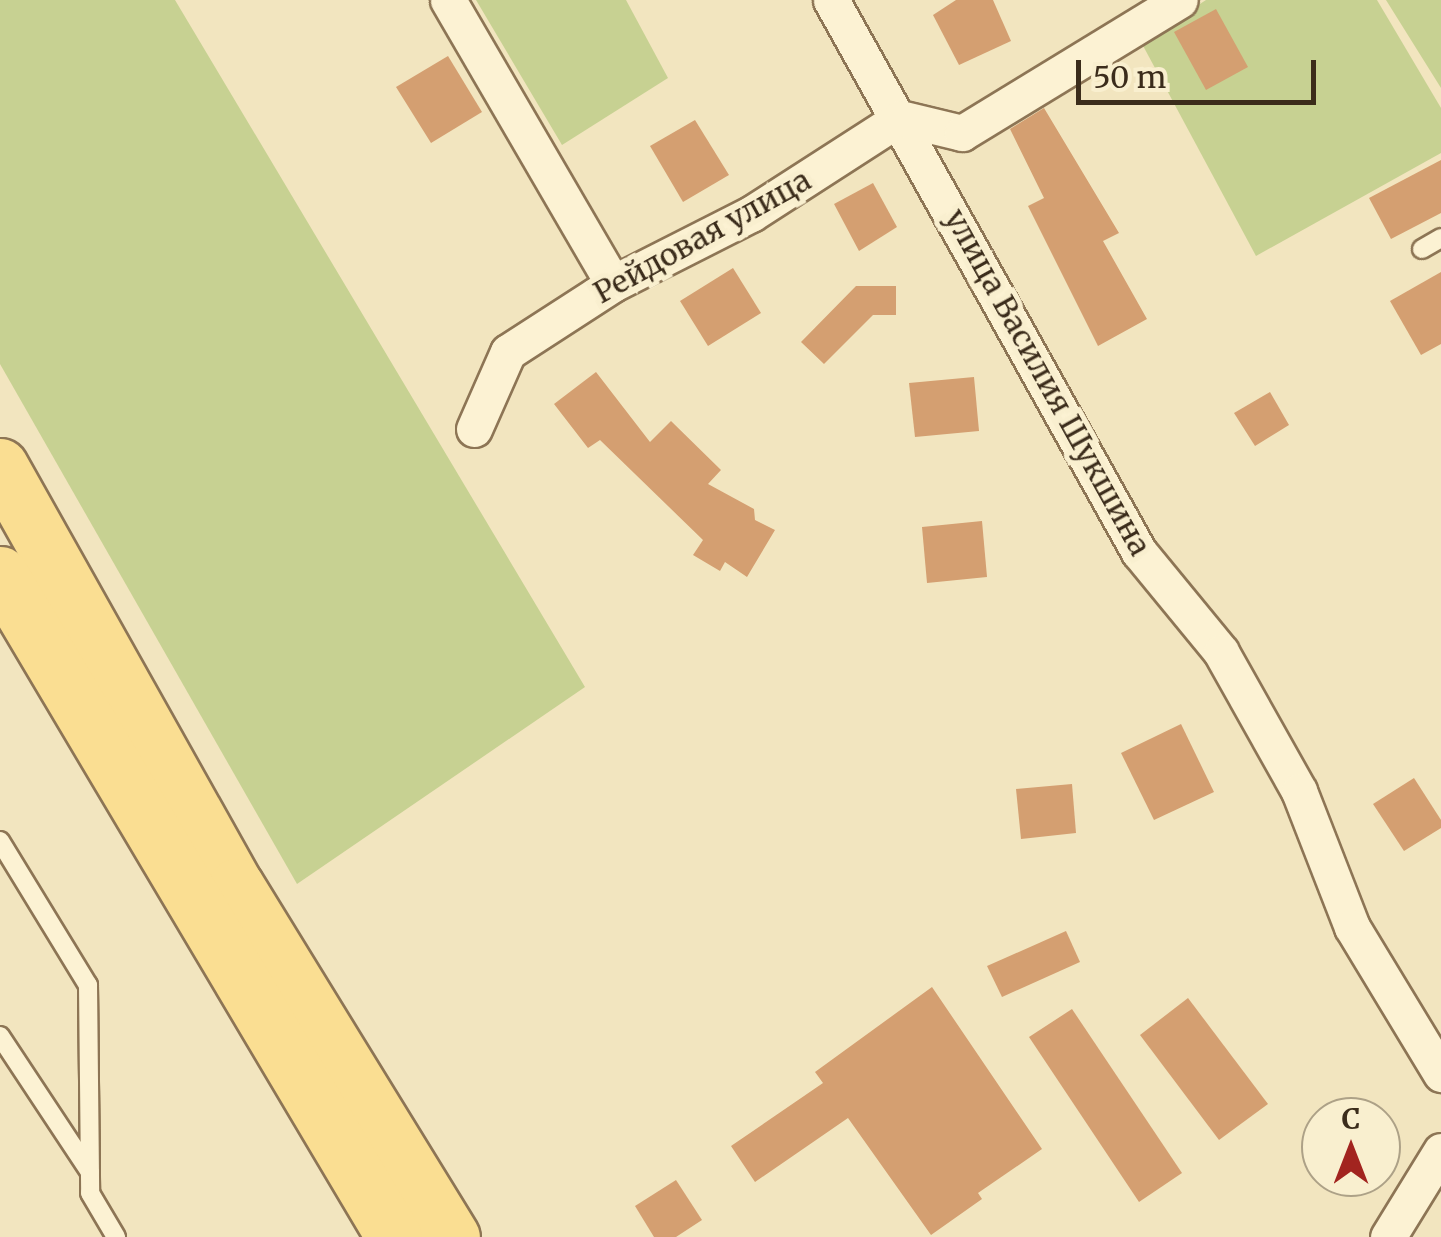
<!DOCTYPE html>
<html>
<head>
<meta charset="utf-8">
<style>
  body { margin:0 }
  #map { position:relative; width:1441px; height:1237px; overflow:hidden; background:#f2e5bf; font-family:Merriweather,serif }
  div>[style] { position:absolute }
  [style*='--x'] { left:calc(var(--x)*1px); top:calc(var(--y)*1px); width:calc(var(--w)*1px); rotate:calc(var(--a)*1deg) }
  .green>* { inset:0; background:#c7d192 }
  .building>* { inset:0; background:#d49f71 }
  .roads { filter:drop-shadow(2px 0 #8d7555) drop-shadow(-2px 0 #8d7555) drop-shadow(0 2px #8d7555) drop-shadow(0 -2px #8d7555) }
  .lane>* { height:18px; margin:-9px; padding:0 9px; transform-origin:9px; border-radius:9px; background:#fcf2d3 }
  .street>* { height:35px; margin:-17.5px; padding:0 17.5px; transform-origin:17.5px; border-radius:17.5px; background:#fcf2d3 }
  .primary>* { height:55px; margin:-27.5px; padding:0 27.5px; transform-origin:27.5px; border-radius:27.5px; background:#fade92 }
  span { translate:-50% -50%; white-space:nowrap; text-align:center; line-height:1.15; -webkit-text-stroke:10px #f9efcf; paint-order:stroke }
  .street-label { font-size:30px; color:#3b2c1b }
  .north { position:absolute; left:1301px; top:1097px; width:100px; height:100px; box-sizing:border-box; background:#f9efcf; border:2px solid #ada187; border-radius:50%; rotate:0deg; font-size:28px; font-weight:700; line-height:40px; text-align:center; color:#3b2c1b }
  .north::after { content:''; display:block; margin:auto; width:35px; height:45px; background:#a2241f; clip-path:polygon(50% 0,100% 100%,50% 72%,0 100%) }
  .scale { position:absolute; left:1076px; top:60px; width:240px; height:45px; box-sizing:border-box; border:5px solid #3b2c1b; border-top:0; padding-left:12px; font-size:30px; line-height:35px; white-space:nowrap; color:#3b2c1b; -webkit-text-stroke:8px #f9efcf; paint-order:stroke }
</style>
</head>
<body>
<div id="map">
  <div class="green">
    <i style="clip-path:polygon(0 0,175px 0,585px 687px,297px 884px,0 364px)"></i>
    <i style="clip-path:polygon(476px 0,626px 0,668px 78px,562px 145px)"></i>
    <i style="clip-path:polygon(1206px 0,1377px 0,1441px 108px,1441px 153px,1256px 256px,1141px 42px)"></i>
    <i style="clip-path:polygon(1386px 0,1441px 0,1441px 88px)"></i>
  </div>
  <div class="building">
    <i style="clip-path:polygon(956px 0,993px 0,1011px 41px,959px 65px,933px 15px)"></i>
    <i style="clip-path:polygon(1216px 9px,1248px 67px,1206px 90px,1174px 32px)"></i>
    <i style="clip-path:polygon(448px 56px,482px 112px,431px 143px,396px 87px)"></i>
    <i style="clip-path:polygon(1044px 108px,1119px 233px,1103px 241px,1147px 319px,1098px 346px,1028px 206px,1044px 198px,1010px 129px)"></i>
    <i style="clip-path:polygon(695px 120px,729px 175px,683px 202px,650px 146px)"></i>
    <i style="clip-path:polygon(1441px 160px,1441px 213px,1391px 239px,1369px 198px)"></i>
    <i style="clip-path:polygon(873px 183px,897px 227px,859px 251px,834px 204px)"></i>
    <i style="clip-path:polygon(733px 268px,761px 313px,708px 346px,680px 301px)"></i>
    <i style="clip-path:polygon(1441px 272px,1441px 344px,1421px 355px,1390px 301px)"></i>
    <i style="clip-path:polygon(856px 286px,896px 286px,896px 315px,873px 315px,824px 364px,801px 342px)"></i>
    <i style="clip-path:polygon(596px 372px,650px 442px,671px 421px,721px 470px,708px 484px,754px 509px,755px 520px,775px 530px,747px 577px,725px 562px,720px 571px,693px 555px,703px 540px,600px 440px,588px 448px,554px 404px)"></i>
    <i style="clip-path:polygon(974px 377px,979px 431px,915px 437px,909px 383px)"></i>
    <i style="clip-path:polygon(1270px 392px,1289px 425px,1255px 446px,1234px 413px)"></i>
    <i style="clip-path:polygon(982px 521px,987px 577px,927px 583px,922px 527px)"></i>
    <i style="clip-path:polygon(1181px 724px,1214px 792px,1154px 820px,1121px 753px)"></i>
    <i style="clip-path:polygon(1414px 778px,1441px 820px,1441px 828px,1404px 851px,1373px 804px)"></i>
    <i style="clip-path:polygon(1072px 784px,1076px 833px,1021px 839px,1016px 789px)"></i>
    <i style="clip-path:polygon(1066px 931px,1080px 962px,1002px 997px,987px 966px)"></i>
    <i style="clip-path:polygon(932px 987px,1042px 1149px,978px 1193px,982px 1199px,931px 1235px,848px 1118px,755px 1182px,731px 1146px,823px 1083px,815px 1072px)"></i>
    <i style="clip-path:polygon(1188px 998px,1268px 1104px,1219px 1140px,1140px 1035px)"></i>
    <i style="clip-path:polygon(1072px 1009px,1182px 1173px,1139px 1202px,1029px 1037px)"></i>
    <i style="clip-path:polygon(676px 1180px,702px 1220px,676px 1237px,654px 1237px,635px 1206px)"></i>
  </div>
  <div class="roads">
    <div class="lane">
      <i style="--x:1422;--y:249;--w:22;--a:-30"></i>
      <i style="--x:0;--y:841;--w:169;--a:58.6"></i>
      <i style="--x:88;--y:985;--w:208;--a:89.4"></i>
      <i style="--x:90;--y:1193;--w:51;--a:59.4"></i>
      <i style="--x:0;--y:1036;--w:163;--a:56.5"></i>
    </div>
    <div class="street">
      <i style="--x:448;--y:0;--w:328;--a:59.8"></i>
      <i style="--x:831;--y:0;--w:632;--a:60.84"></i>
      <i style="--x:1139;--y:552;--w:129;--a:50.6"></i>
      <i style="--x:1221;--y:652;--w:159;--a:60.7"></i>
      <i style="--x:1299;--y:791;--w:146;--a:68.7"></i>
      <i style="--x:1352;--y:927;--w:172;--a:58.8"></i>
      <i style="--x:474;--y:429;--w:84;--a:-66.2"></i>
      <i style="--x:508;--y:352;--w:125;--a:-32.9"></i>
      <i style="--x:613;--y:284;--w:155;--a:-26.9"></i>
      <i style="--x:751;--y:214;--w:177;--a:-32.8"></i>
      <i style="--x:900;--y:118;--w:64;--a:13.6"></i>
      <i style="--x:962;--y:133;--w:255;--a:-31.4"></i>
      <i style="--x:1388;--y:1237;--w:101;--a:-58.4"></i>
    </div>
    <div class="primary">
      <i style="--x:0;--y:466;--w:482;--a:60.7"></i>
      <i style="--x:236;--y:886;--w:412;--a:58.4"></i>
      <i style="--x:0;--y:574;--w:771;--a:59.28"></i>
    </div>
  </div>
  <div class="street-label">
    <span style="left:702px;top:236px;rotate:-29deg">Рейдовая улица</span>
    <span style="left:1048px;top:382px;rotate:61deg">улица Василия Шукшина</span>
  </div>
  <div class="north">С</div>
  <div class="scale">50 m</div>
</div>
</body>
</html>
